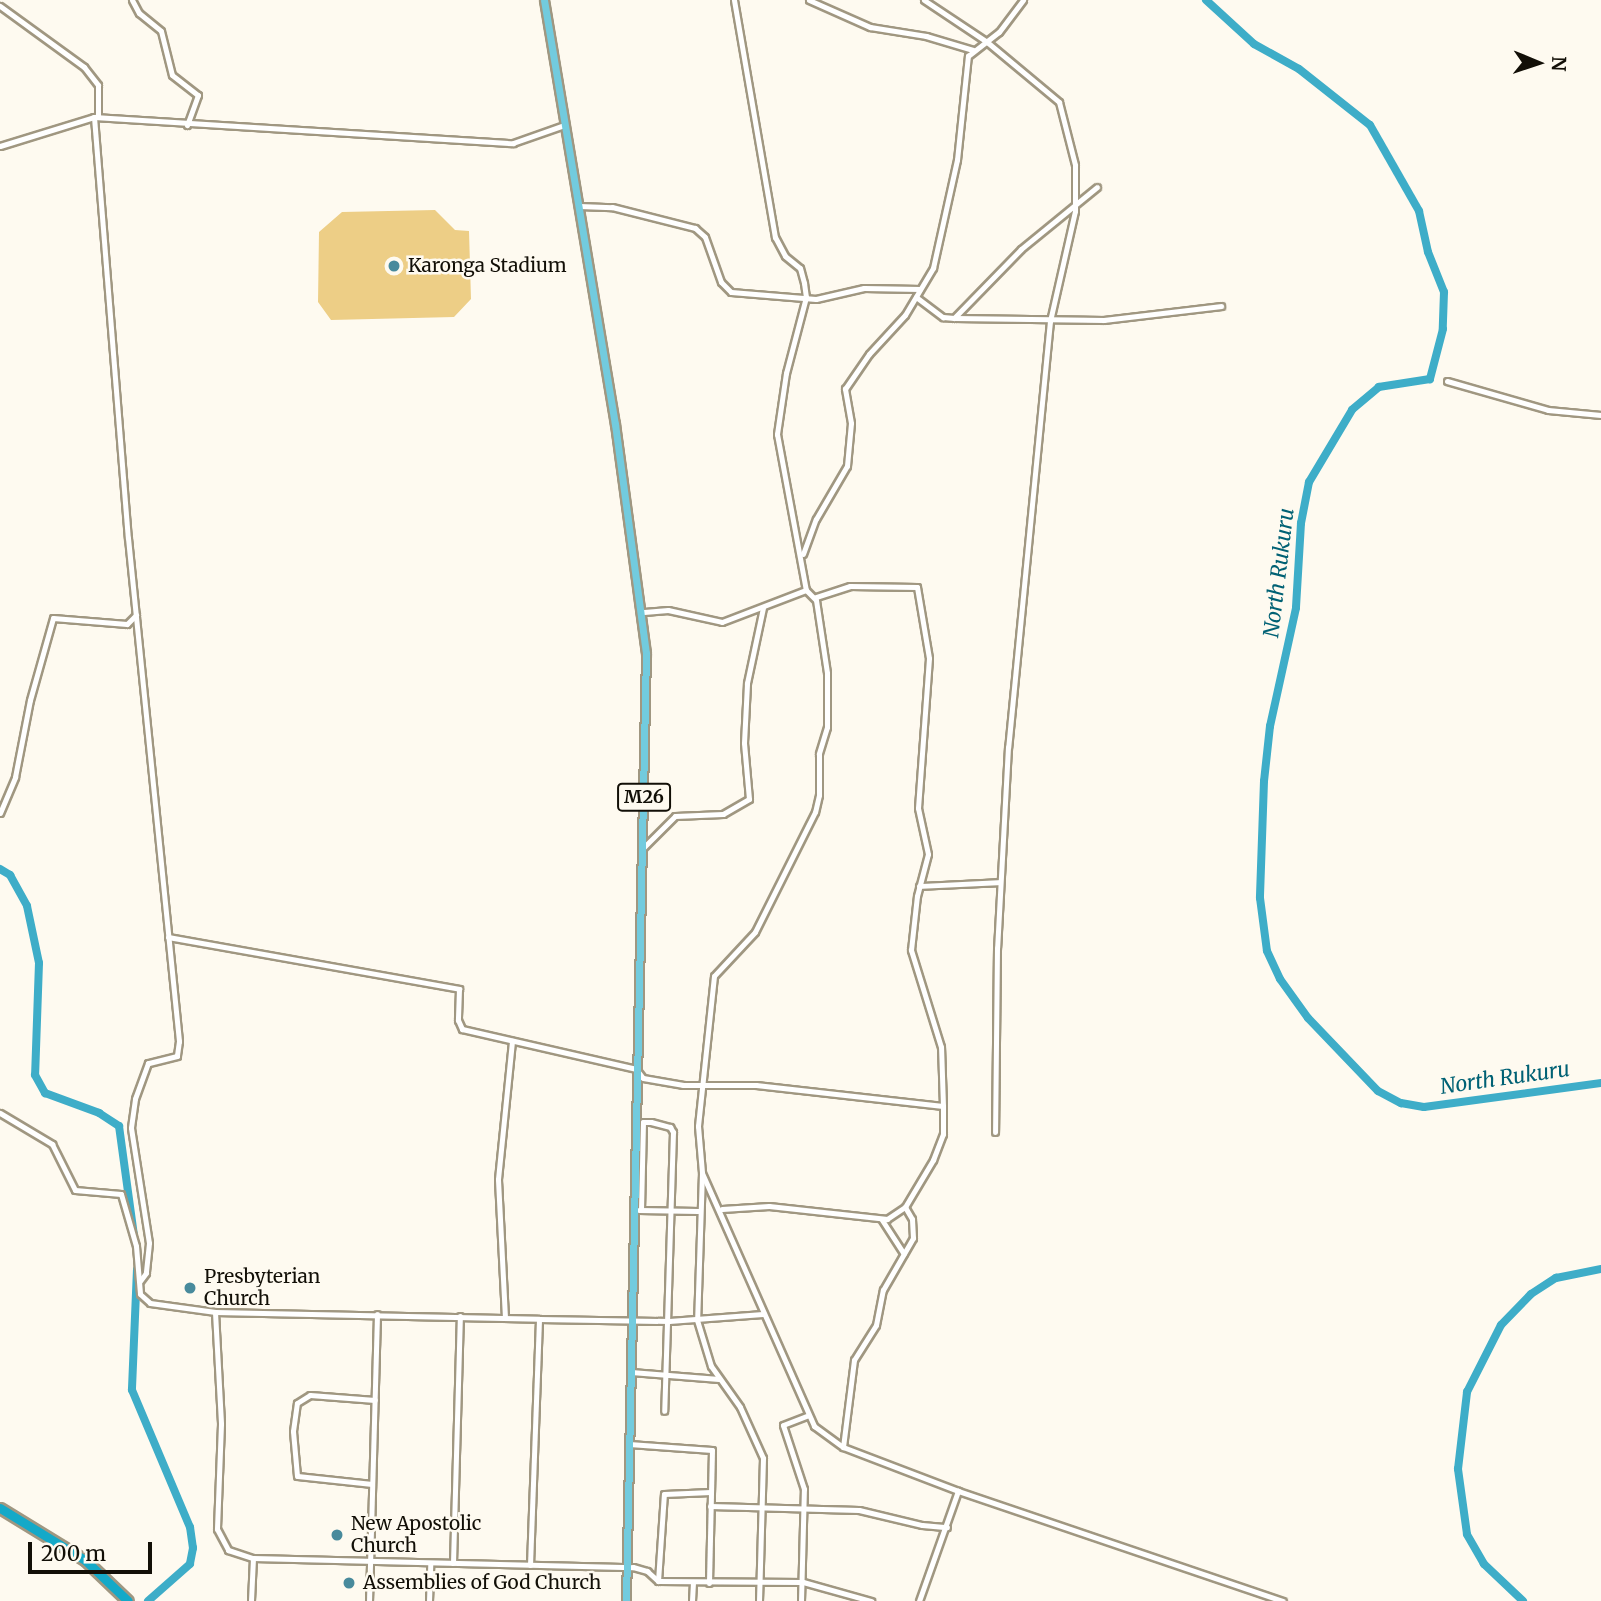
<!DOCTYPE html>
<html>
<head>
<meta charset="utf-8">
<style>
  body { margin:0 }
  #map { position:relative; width:1601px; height:1601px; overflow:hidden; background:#fefaf0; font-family:Merriweather,serif }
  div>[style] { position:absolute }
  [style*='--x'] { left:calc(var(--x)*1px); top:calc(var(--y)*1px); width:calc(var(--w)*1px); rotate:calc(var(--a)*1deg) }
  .green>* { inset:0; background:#edce86 }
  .river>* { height:8px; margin:-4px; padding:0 4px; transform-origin:4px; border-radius:4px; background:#3eadc8 }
  .roads { filter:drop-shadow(2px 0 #a09781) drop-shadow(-2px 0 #a09781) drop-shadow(0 2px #a09781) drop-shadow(0 -2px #a09781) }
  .minor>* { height:5px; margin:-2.5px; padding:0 2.5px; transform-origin:2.5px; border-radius:2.5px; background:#fff }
  .major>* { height:7px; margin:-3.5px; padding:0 3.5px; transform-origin:3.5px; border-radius:3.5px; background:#72cbde }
  .highway>* { height:9px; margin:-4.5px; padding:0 4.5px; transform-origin:4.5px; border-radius:4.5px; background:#14a9c8 }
  .dots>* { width:19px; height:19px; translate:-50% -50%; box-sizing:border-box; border:4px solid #fefaf0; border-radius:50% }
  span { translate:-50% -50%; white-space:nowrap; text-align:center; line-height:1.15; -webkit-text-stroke:5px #fefaf0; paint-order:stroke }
  .shield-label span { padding:2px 5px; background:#fefaf0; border:2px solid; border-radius:5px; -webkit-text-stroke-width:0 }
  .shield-label { font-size:18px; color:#120f07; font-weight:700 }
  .poi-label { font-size:19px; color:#120f07 }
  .left { translate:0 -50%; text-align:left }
  .water-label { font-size:21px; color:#006174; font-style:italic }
  .north { position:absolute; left:1503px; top:28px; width:70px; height:70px; -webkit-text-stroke:5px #fefaf0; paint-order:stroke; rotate:92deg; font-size:19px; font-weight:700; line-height:28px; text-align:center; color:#120f07 }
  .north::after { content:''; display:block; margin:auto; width:24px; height:32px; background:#120f07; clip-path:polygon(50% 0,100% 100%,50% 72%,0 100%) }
  .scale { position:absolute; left:28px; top:1542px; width:124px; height:32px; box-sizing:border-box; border:4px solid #120f07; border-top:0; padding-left:9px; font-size:21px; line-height:24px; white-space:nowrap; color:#120f07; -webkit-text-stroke:5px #fefaf0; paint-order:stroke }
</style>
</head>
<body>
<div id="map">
  <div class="green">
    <i style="clip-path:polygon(435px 210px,455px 230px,469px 231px,471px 299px,454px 317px,331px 320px,318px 302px,319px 232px,342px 212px)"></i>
  </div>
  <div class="river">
    <i style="--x:1206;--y:0;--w:65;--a:42.5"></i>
    <i style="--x:1254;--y:44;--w:51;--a:29.1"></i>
    <i style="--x:1299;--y:69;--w:90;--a:38.3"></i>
    <i style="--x:1370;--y:125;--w:99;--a:60.3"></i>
    <i style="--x:1419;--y:211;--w:42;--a:77.6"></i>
    <i style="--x:1428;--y:252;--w:43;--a:68.2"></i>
    <i style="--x:1444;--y:292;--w:37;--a:92"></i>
    <i style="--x:1443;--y:329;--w:52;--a:104.6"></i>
    <i style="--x:1430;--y:379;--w:52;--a:171.1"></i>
    <i style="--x:1379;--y:387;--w:35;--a:140"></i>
    <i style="--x:1352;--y:410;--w:84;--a:120.8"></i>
    <i style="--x:1309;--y:482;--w:42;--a:101"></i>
    <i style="--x:1301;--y:523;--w:85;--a:93.4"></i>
    <i style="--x:1296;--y:608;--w:121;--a:102.4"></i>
    <i style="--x:1270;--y:726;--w:55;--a:96.2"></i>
    <i style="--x:1264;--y:781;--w:117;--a:92"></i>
    <i style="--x:1260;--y:898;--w:53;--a:82.5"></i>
    <i style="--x:1267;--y:951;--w:31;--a:65"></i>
    <i style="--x:1280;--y:979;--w:48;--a:54.3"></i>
    <i style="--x:1308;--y:1018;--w:101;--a:46.2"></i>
    <i style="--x:1378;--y:1091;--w:26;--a:28"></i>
    <i style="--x:1401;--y:1103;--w:23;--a:10"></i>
    <i style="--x:1424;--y:1107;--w:179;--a:-7.7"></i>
    <i style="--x:0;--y:869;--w:12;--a:31"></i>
    <i style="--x:10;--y:875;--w:35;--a:61"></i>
    <i style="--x:27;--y:906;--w:58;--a:78.1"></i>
    <i style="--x:39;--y:963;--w:112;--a:92"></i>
    <i style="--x:35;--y:1075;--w:21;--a:61"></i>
    <i style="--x:45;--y:1093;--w:58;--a:20.3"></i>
    <i style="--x:99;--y:1113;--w:24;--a:33"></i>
    <i style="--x:119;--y:1126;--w:110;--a:82.2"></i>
    <i style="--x:137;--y:1269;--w:121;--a:92.4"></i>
    <i style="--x:132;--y:1390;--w:149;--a:67.1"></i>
    <i style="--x:190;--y:1527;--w:21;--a:82"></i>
    <i style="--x:193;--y:1548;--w:16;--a:101"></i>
    <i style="--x:190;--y:1564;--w:56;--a:138.6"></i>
    <i style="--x:1523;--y:1601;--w:54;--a:-136.5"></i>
    <i style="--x:1484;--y:1564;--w:34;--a:-120"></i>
    <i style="--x:1467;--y:1534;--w:66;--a:-97.9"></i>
    <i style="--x:1458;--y:1469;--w:78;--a:-83.3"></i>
    <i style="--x:1467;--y:1392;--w:75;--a:-63.1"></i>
    <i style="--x:1501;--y:1325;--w:43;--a:-45.9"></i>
    <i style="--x:1531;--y:1294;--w:30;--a:-33"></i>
    <i style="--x:1556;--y:1278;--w:46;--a:-11.3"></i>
  </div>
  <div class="roads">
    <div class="minor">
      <i style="--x:132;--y:0;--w:15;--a:62"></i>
      <i style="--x:139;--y:13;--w:28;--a:39"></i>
      <i style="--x:161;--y:31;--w:45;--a:76"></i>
      <i style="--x:172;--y:75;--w:33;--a:38"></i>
      <i style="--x:198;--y:95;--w:32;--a:110"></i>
      <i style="--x:734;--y:0;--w:241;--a:80.2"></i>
      <i style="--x:775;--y:237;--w:21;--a:62"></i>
      <i style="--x:785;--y:256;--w:19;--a:39"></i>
      <i style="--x:800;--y:268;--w:16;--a:75"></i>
      <i style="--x:804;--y:283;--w:14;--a:82"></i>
      <i style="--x:806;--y:297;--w:79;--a:104.7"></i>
      <i style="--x:786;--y:373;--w:62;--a:98.4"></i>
      <i style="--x:777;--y:434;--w:159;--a:79.5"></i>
      <i style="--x:806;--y:590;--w:14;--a:45"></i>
      <i style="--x:816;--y:600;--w:74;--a:81.4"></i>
      <i style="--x:827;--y:673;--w:54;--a:90"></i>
      <i style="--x:827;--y:727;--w:28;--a:107"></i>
      <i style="--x:819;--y:754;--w:41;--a:90"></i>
      <i style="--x:819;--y:795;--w:17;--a:103"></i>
      <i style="--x:815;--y:812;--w:134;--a:116.6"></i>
      <i style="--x:755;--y:932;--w:60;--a:133"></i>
      <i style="--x:714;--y:976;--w:151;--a:96.1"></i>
      <i style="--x:698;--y:1126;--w:47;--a:85.1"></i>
      <i style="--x:702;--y:1173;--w:277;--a:66.1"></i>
      <i style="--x:814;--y:1426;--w:36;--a:36"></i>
      <i style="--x:843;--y:1447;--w:123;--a:20.9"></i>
      <i style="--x:958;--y:1491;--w:343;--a:18.7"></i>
      <i style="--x:809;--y:0;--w:67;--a:23.9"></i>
      <i style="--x:870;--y:27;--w:57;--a:9.1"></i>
      <i style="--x:926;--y:36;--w:49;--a:16.6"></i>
      <i style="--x:924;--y:0;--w:76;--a:33.7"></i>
      <i style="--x:987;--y:42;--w:94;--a:39.8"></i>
      <i style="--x:1059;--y:102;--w:65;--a:75.7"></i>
      <i style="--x:1075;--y:165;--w:46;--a:90"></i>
      <i style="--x:1075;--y:211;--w:113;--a:102.8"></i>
      <i style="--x:1050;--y:321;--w:428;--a:95.6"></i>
      <i style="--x:1008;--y:747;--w:201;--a:93.1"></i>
      <i style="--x:997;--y:948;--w:184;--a:90.6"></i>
      <i style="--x:0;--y:6;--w:104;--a:36"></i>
      <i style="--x:84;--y:67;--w:23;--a:52"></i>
      <i style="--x:98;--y:85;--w:32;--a:90"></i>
      <i style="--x:94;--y:117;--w:422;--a:85.4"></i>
      <i style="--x:128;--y:538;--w:506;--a:84.21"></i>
      <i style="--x:179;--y:1041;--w:15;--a:98"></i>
      <i style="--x:177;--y:1056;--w:30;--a:166"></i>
      <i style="--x:148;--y:1063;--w:38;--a:110"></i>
      <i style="--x:135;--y:1099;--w:29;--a:98"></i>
      <i style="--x:131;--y:1128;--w:116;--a:81.1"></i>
      <i style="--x:149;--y:1243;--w:30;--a:96"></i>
      <i style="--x:146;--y:1273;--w:10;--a:127"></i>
      <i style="--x:0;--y:146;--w:98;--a:-17.1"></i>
      <i style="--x:94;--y:117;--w:420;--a:3.6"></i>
      <i style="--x:513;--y:143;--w:54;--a:-19.4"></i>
      <i style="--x:579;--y:206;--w:33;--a:2"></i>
      <i style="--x:612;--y:207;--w:86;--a:14.2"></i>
      <i style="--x:695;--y:228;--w:13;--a:42"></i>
      <i style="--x:705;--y:237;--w:48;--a:70.4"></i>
      <i style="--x:721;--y:282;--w:14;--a:45"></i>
      <i style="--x:731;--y:292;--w:85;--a:4.7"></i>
      <i style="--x:816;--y:299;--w:49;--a:-12.9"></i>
      <i style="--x:864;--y:288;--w:56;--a:1"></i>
      <i style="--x:916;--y:297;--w:34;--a:37"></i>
      <i style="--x:943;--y:317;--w:11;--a:5"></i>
      <i style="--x:954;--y:318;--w:96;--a:-45.8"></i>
      <i style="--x:1021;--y:249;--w:98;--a:-39.2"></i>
      <i style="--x:954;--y:318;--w:150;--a:0.8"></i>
      <i style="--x:1104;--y:320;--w:118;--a:-6.8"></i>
      <i style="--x:1447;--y:381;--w:105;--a:16"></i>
      <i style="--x:1548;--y:410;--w:53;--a:5.4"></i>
      <i style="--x:803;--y:554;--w:37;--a:-70"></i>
      <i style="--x:816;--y:519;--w:61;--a:-59.7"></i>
      <i style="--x:847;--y:466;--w:43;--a:-84.7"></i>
      <i style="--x:851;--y:423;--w:35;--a:-100"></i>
      <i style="--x:845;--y:389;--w:42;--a:-55.6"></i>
      <i style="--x:869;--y:354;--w:53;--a:-47.3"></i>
      <i style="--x:905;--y:315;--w:55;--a:-59.2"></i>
      <i style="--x:933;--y:268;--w:111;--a:-77.5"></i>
      <i style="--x:957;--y:160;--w:105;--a:-84"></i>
      <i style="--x:968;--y:56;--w:39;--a:-38"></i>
      <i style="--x:999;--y:32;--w:40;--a:-53"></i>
      <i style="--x:644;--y:612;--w:24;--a:-5"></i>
      <i style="--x:668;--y:610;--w:55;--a:12.5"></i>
      <i style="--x:722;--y:622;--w:90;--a:-20.9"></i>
      <i style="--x:0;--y:813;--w:39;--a:-67"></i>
      <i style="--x:15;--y:777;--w:78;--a:-79"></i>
      <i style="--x:30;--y:700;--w:85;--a:-74.3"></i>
      <i style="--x:53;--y:618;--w:74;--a:4.6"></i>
      <i style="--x:127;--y:624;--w:13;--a:-45"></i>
      <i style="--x:643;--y:848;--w:45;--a:-45"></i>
      <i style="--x:675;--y:816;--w:48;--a:-2.4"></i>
      <i style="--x:723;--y:814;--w:30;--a:-30"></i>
      <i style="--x:749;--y:799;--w:56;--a:-95.1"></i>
      <i style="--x:744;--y:743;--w:60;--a:-87.1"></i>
      <i style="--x:747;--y:683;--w:77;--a:-78"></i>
      <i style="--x:919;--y:886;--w:81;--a:-2.8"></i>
      <i style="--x:168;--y:937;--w:296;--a:10.1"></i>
      <i style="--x:459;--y:989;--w:31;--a:92"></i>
      <i style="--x:458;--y:1020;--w:10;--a:66"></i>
      <i style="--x:462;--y:1029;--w:179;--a:12.9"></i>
      <i style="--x:636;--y:1069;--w:11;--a:52"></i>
      <i style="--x:643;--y:1078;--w:41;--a:9.9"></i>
      <i style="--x:683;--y:1085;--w:73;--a:0"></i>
      <i style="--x:756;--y:1085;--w:188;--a:6.4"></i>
      <i style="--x:943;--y:1106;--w:59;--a:-91.9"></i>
      <i style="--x:941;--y:1047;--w:102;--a:-107.2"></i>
      <i style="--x:911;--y:950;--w:54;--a:-83.7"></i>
      <i style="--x:917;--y:896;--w:43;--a:-75.3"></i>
      <i style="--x:928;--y:854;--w:47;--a:-102.3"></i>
      <i style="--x:918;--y:808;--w:150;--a:-85.8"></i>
      <i style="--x:929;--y:658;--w:72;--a:-99.6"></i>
      <i style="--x:917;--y:587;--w:67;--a:-179.1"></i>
      <i style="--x:850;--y:586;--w:36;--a:162"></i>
      <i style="--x:0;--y:1113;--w:61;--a:30.8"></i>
      <i style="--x:52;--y:1144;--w:51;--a:63.4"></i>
      <i style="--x:75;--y:1190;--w:46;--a:5"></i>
      <i style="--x:121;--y:1194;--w:54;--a:73.9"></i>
      <i style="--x:136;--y:1246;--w:48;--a:85.2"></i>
      <i style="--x:140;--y:1294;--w:13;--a:42"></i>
      <i style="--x:150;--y:1303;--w:66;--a:7.9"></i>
      <i style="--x:215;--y:1312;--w:324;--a:1.2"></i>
      <i style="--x:539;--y:1319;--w:130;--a:0.9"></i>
      <i style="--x:669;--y:1321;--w:94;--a:-4.3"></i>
      <i style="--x:702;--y:1173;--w:147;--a:91.9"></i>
      <i style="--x:697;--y:1320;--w:48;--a:73.1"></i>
      <i style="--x:711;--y:1366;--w:50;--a:54.7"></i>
      <i style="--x:740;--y:1407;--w:56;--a:65.7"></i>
      <i style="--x:763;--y:1458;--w:143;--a:91.6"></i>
      <i style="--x:722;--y:1209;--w:47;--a:-3.7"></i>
      <i style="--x:769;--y:1206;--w:119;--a:6.3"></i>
      <i style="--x:887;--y:1219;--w:22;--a:-34"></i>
      <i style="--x:905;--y:1207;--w:55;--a:-59.2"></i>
      <i style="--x:933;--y:1160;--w:28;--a:-69"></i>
      <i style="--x:943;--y:1134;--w:28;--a:-90"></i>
      <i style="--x:639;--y:1210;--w:59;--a:1"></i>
      <i style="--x:641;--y:1210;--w:88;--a:-88.7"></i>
      <i style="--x:643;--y:1122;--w:8;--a:0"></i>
      <i style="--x:651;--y:1122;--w:20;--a:15"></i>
      <i style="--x:670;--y:1127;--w:6;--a:59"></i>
      <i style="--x:673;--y:1132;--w:279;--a:91.8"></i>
      <i style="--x:882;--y:1220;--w:40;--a:57.1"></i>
      <i style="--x:215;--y:1312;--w:112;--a:86.9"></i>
      <i style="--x:221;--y:1424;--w:105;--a:92.2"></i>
      <i style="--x:217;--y:1529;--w:24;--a:62"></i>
      <i style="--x:228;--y:1550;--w:26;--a:18"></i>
      <i style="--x:253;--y:1558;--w:43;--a:92.7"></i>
      <i style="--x:505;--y:1318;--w:139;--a:-92.9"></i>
      <i style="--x:498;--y:1179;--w:139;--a:-84.2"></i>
      <i style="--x:631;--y:1372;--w:88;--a:4.5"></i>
      <i style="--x:629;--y:1444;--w:83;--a:4.1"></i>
      <i style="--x:712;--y:1450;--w:133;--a:91.3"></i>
      <i style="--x:843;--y:1447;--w:88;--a:-82.8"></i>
      <i style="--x:854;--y:1360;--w:41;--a:-57.8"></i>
      <i style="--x:876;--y:1325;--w:36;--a:-79"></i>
      <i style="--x:883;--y:1290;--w:60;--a:-60"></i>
      <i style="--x:913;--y:1238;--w:19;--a:-93"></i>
      <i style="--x:912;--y:1219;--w:14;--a:-120"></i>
      <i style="--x:372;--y:1484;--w:75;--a:-173.9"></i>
      <i style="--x:297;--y:1476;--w:45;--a:-95.1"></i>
      <i style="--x:293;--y:1431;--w:28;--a:-82"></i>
      <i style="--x:297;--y:1403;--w:15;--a:-32"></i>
      <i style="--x:310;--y:1395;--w:65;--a:4.4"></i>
      <i style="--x:710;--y:1506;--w:149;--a:1.5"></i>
      <i style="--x:859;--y:1510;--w:65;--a:13.4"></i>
      <i style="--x:922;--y:1525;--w:25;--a:5"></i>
      <i style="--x:253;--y:1558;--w:380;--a:1.4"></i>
      <i style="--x:633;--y:1567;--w:15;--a:16"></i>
      <i style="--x:647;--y:1571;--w:15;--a:42"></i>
      <i style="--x:658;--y:1581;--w:145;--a:0.4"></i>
      <i style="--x:803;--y:1582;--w:71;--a:15.6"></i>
      <i style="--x:453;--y:1563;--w:247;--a:-88.4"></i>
      <i style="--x:530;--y:1565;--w:246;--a:-87.9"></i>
      <i style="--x:658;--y:1581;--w:87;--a:-86.1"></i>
      <i style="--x:664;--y:1494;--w:47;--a:-2.4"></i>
      <i style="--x:369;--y:1601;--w:287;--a:-88.4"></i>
      <i style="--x:429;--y:1601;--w:38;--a:-88"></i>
      <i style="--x:692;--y:1601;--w:18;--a:-87"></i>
      <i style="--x:801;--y:1601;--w:112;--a:-88.5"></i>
      <i style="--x:804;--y:1489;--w:67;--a:-108.2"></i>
      <i style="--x:783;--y:1425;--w:25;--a:-21"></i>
      <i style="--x:919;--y:1601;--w:117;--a:-70.5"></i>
    </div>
    <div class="major">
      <i style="--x:544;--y:0;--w:430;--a:80.5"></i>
      <i style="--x:615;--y:424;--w:231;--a:82.3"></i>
      <i style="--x:646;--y:653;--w:948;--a:91.21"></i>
    </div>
    <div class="highway">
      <i style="--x:0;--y:1508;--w:100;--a:31.5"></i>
      <i style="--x:85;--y:1560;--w:59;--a:43.6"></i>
    </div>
  </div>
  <div class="dots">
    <i style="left:394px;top:266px;background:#488a9c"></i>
    <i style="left:190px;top:1288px;background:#488a9c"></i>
    <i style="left:337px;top:1535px;background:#488a9c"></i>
    <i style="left:349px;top:1583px;background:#488a9c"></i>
  </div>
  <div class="shield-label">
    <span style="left:644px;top:797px">M26</span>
  </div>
  <div class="poi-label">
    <span class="left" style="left:408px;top:266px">Karonga Stadium</span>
    <span class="left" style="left:204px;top:1288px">Presbyterian<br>Church</span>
    <span class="left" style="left:351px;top:1535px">New Apostolic<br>Church</span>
    <span class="left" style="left:363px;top:1583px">Assemblies of God Church</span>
  </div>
  <div class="water-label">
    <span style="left:1279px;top:573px;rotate:-83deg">North Rukuru</span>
    <span style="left:1505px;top:1078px;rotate:-8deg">North Rukuru</span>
  </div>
  <div class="north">N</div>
  <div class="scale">200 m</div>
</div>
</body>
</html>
